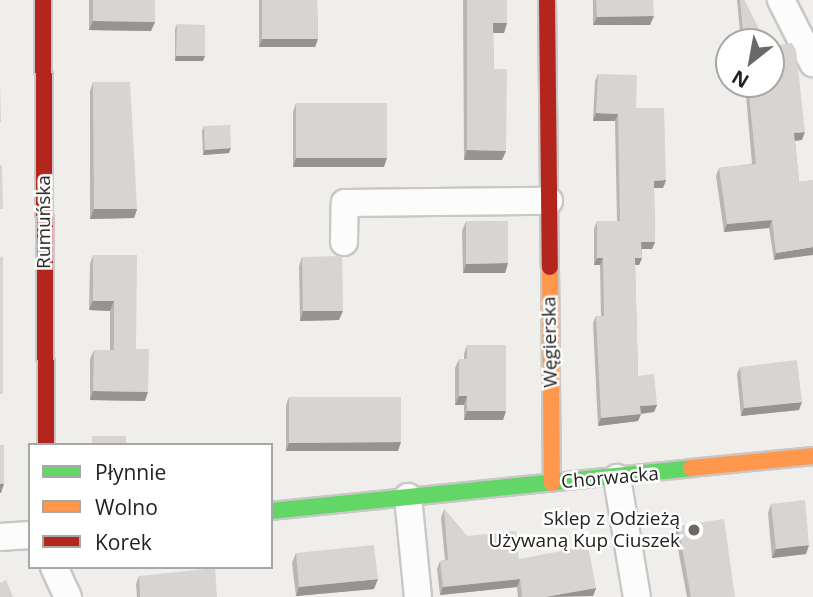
<!DOCTYPE html>
<html>
<head>
<meta charset="utf-8">
<style>
  body { margin:0 }
  #map { position:relative; width:813px; height:597px; overflow:hidden; background:#f0eeeb; font-family:"Open Sans",sans-serif }
  div>[style] { position:absolute }
  [style*='--x'] { left:calc(var(--x)*1px); top:calc(var(--y)*1px); width:calc(var(--w)*1px); rotate:calc(var(--a)*1deg) }
  .roads { filter:drop-shadow(2px 0 #c9c8c7) drop-shadow(-2px 0 #c9c8c7) drop-shadow(0 2px #c9c8c7) drop-shadow(0 -2px #c9c8c7) }
  .street>* { height:26px; margin:-13px; padding:0 13px; transform-origin:13px; border-radius:13px; background:#fdfcfc }
  .fast>* { height:16px; margin:-8px; padding:0 8px; transform-origin:8px; border-radius:8px; background:#63d668 }
  .slow>* { height:16px; margin:-8px; padding:0 8px; transform-origin:8px; border-radius:8px; background:#ff974d }
  .jam>* { height:16px; margin:-8px; padding:0 8px; transform-origin:8px; border-radius:8px; background:#b3261e }
  .wall>* { inset:0; background:#b9b6b5 }
  .shaded-wall>* { inset:0; background:#969493 }
  .building>* { inset:0; background:#d7d4d2 }
  .dots>* { width:19px; height:19px; translate:-50% -50%; box-sizing:border-box; border:4px solid #fff; border-radius:50% }
  span { translate:-50% -50%; white-space:nowrap; text-align:center; line-height:1.15; -webkit-text-stroke:5px #fff; paint-order:stroke }
  .street-label { font-size:19px; color:#222 }
  .poi-label { font-size:19px; color:#222 }
  .right { translate:-100% -50%; text-align:right }
  .legend { position:absolute; left:28px; top:443px; width:245px; height:126px; box-sizing:border-box; background:#fff; border:2px solid #a7a7a7; margin:0; padding:9px 12px; list-style:none; font-size:21px; color:#222 }
  .legend li { display:flex; align-items:center; gap:14px; height:35px }
  .legend b { width:35px; border:2px solid #a7a7a7 }
  .north { position:absolute; left:715px; top:28px; width:70px; height:70px; box-sizing:border-box; background:#fff; border:2px solid #a7a7a7; border-radius:50%; rotate:211deg; font-size:19px; font-weight:700; line-height:28px; text-align:center; color:#222 }
  .north::after { content:''; display:block; margin:auto; width:24px; height:32px; background:#6a6968; clip-path:polygon(50% 0,100% 100%,50% 72%,0 100%) }
</style>
</head>
<body>
<div id="map">
  <div class="roads">
    <div class="street">
      <i style="--x:781;--y:0;--w:71;--a:63.1"></i>
      <i style="--x:344;--y:242;--w:39;--a:-89"></i>
      <i style="--x:345;--y:203;--w:204;--a:-0.6"></i>
      <i style="--x:617;--y:478;--w:121;--a:80.5"></i>
      <i style="--x:408;--y:497;--w:100;--a:84.3"></i>
      <i style="--x:0;--y:537;--w:30;--a:-4"></i>
      <i style="--x:54;--y:567;--w:33;--a:65"></i>
    </div>
    <div class="fast">
      <i style="--x:271;--y:511;--w:422;--a:-5.8"></i>
    </div>
    <div class="slow">
      <i style="--x:550;--y:267;--w:216;--a:89.5"></i>
      <i style="--x:691;--y:468;--w:123;--a:-5.6"></i>
    </div>
    <div class="jam">
      <i style="--x:43;--y:0;--w:445;--a:89.6"></i>
      <i style="--x:547;--y:0;--w:267;--a:89.4"></i>
    </div>
  </div>
  <div class="wall">
    <i style="clip-path:polygon(89px 0,155px 0,155px 22px,151px 31px,89px 30px)"></i>
    <i style="clip-path:polygon(259px 0,317px 0,318px 39px,315px 47px,259px 47px)"></i>
    <i style="clip-path:polygon(463px 0,507px 0,507px 23px,504px 33px,493px 33px,494px 69px,506px 151px,502px 160px,464px 160px)"></i>
    <i style="clip-path:polygon(593px 0,653px 0,650px 25px,593px 25px)"></i>
    <i style="clip-path:polygon(737px 0,744px 0,765px 42px,741px 42px)"></i>
    <i style="clip-path:polygon(177px 24px,203px 61px,175px 61px,175px 29px)"></i>
    <i style="clip-path:polygon(598px 74px,636px 108px,666px 180px,663px 188px,654px 188px,655px 242px,652px 249px,642px 249px,642px 258px,639px 265px,635px 265px,638px 376px,657px 405px,654px 412px,641px 414px,638px 421px,598px 426px,593px 323px,596px 316px,601px 316px,600px 265px,594px 265px,594px 229px,597px 221px,617px 221px,615px 121px,593px 121px,595px 81px)"></i>
    <i style="clip-path:polygon(93px 82px,137px 209px,134px 218px,90px 219px,90px 91px)"></i>
    <i style="clip-path:polygon(745px 84px,771px 84px,802px 140px,795px 141px,799px 182px,813px 180px,774px 260px,769px 228px,724px 232px,716px 176px,719px 168px,752px 164px)"></i>
    <i style="clip-path:polygon(296px 103px,384px 167px,293px 167px,293px 112px)"></i>
    <i style="clip-path:polygon(204px 126px,229px 153px,203px 155px,202px 131px)"></i>
    <i style="clip-path:polygon(466px 221px,508px 263px,505px 273px,463px 273px,462px 231px)"></i>
    <i style="clip-path:polygon(93px 255px,136px 349px,145px 401px,90px 400px,90px 359px,94px 350px,110px 350px,110px 311px,89px 310px,90px 264px)"></i>
    <i style="clip-path:polygon(302px 257px,339px 320px,300px 321px,299px 266px)"></i>
    <i style="clip-path:polygon(467px 345px,506px 411px,503px 420px,464px 420px,464px 405px,455px 405px,455px 368px,459px 359px,464px 359px,464px 354px)"></i>
    <i style="clip-path:polygon(740px 367px,799px 410px,741px 416px,737px 374px)"></i>
    <i style="clip-path:polygon(289px 397px,398px 451px,286px 451px,286px 405px)"></i>
    <i style="clip-path:polygon(771px 504px,806px 554px,772px 558px,768px 513px)"></i>
    <i style="clip-path:polygon(444px 509px,467px 536px,519px 559px,596px 588px,593px 596px,518px 597px,517px 587px,440px 595px,437px 569px,440px 561px,445px 560px,441px 518px)"></i>
    <i style="clip-path:polygon(678px 526px,735px 597px,687px 597px,675px 533px)"></i>
    <i style="clip-path:polygon(296px 553px,374px 589px,296px 596px,292px 563px)"></i>
    <i style="clip-path:polygon(139px 576px,217px 597px,137px 597px,136px 584px)"></i>
  </div>
  <div class="shaded-wall">
    <i style="clip-path:polygon(654px 16px,650px 25px,593px 25px,597px 17px)"></i>
    <i style="clip-path:polygon(93px 21px,155px 22px,151px 31px,89px 30px)"></i>
    <i style="clip-path:polygon(493px 23px,507px 23px,504px 33px,489px 33px)"></i>
    <i style="clip-path:polygon(262px 39px,318px 39px,315px 47px,259px 47px)"></i>
    <i style="clip-path:polygon(176px 56px,205px 56px,203px 61px,175px 61px)"></i>
    <i style="clip-path:polygon(596px 113px,618px 114px,615px 121px,593px 121px)"></i>
    <i style="clip-path:polygon(805px 132px,802px 140px,791px 141px,794px 133px)"></i>
    <i style="clip-path:polygon(231px 148px,229px 153px,203px 155px,205px 150px)"></i>
    <i style="clip-path:polygon(467px 150px,506px 151px,502px 160px,464px 160px)"></i>
    <i style="clip-path:polygon(296px 158px,387px 158px,384px 167px,293px 167px)"></i>
    <i style="clip-path:polygon(666px 180px,663px 188px,651px 188px,654px 181px)"></i>
    <i style="clip-path:polygon(94px 209px,137px 209px,134px 218px,90px 219px)"></i>
    <i style="clip-path:polygon(772px 220px,769px 228px,724px 232px,727px 224px)"></i>
    <i style="clip-path:polygon(641px 242px,655px 242px,652px 249px,639px 249px)"></i>
    <i style="clip-path:polygon(813px 247px,813px 255px,774px 260px,776px 253px)"></i>
    <i style="clip-path:polygon(597px 258px,603px 258px,600px 265px,594px 265px)"></i>
    <i style="clip-path:polygon(635px 258px,642px 258px,639px 265px,632px 265px)"></i>
    <i style="clip-path:polygon(508px 263px,505px 273px,463px 273px,466px 264px)"></i>
    <i style="clip-path:polygon(93px 301px,114px 301px,110px 311px,89px 310px)"></i>
    <i style="clip-path:polygon(303px 311px,343px 311px,339px 320px,300px 321px)"></i>
    <i style="clip-path:polygon(93px 391px,148px 392px,145px 401px,90px 400px)"></i>
    <i style="clip-path:polygon(459px 396px,467px 396px,464px 405px,455px 405px)"></i>
    <i style="clip-path:polygon(802px 402px,799px 410px,741px 416px,744px 408px)"></i>
    <i style="clip-path:polygon(657px 405px,654px 412px,638px 414px,640px 406px)"></i>
    <i style="clip-path:polygon(467px 411px,506px 411px,503px 420px,464px 420px)"></i>
    <i style="clip-path:polygon(641px 414px,638px 421px,598px 426px,601px 418px)"></i>
    <i style="clip-path:polygon(401px 442px,398px 451px,286px 451px,289px 443px)"></i>
    <i style="clip-path:polygon(0 484px,4px 484px,1px 493px,0 493px)"></i>
    <i style="clip-path:polygon(809px 545px,806px 554px,772px 558px,776px 549px)"></i>
    <i style="clip-path:polygon(378px 579px,374px 589px,296px 596px,299px 587px)"></i>
    <i style="clip-path:polygon(520px 579px,517px 587px,440px 595px,443px 587px)"></i>
    <i style="clip-path:polygon(596px 588px,593px 596px,545px 597px)"></i>
  </div>
  <div class="building">
    <i style="clip-path:polygon(93px 0,155px 0,155px 22px,93px 21px)"></i>
    <i style="clip-path:polygon(262px 0,317px 0,318px 39px,262px 39px)"></i>
    <i style="clip-path:polygon(467px 0,507px 0,507px 23px,493px 23px,494px 69px,507px 69px,506px 151px,467px 150px)"></i>
    <i style="clip-path:polygon(596px 0,653px 0,654px 16px,597px 17px)"></i>
    <i style="clip-path:polygon(740px 0,744px 0,765px 42px,744px 42px)"></i>
    <i style="clip-path:polygon(177px 24px,205px 25px,205px 56px,176px 56px)"></i>
    <i style="clip-path:polygon(792px 43px,796px 50px,805px 132px,794px 133px,799px 182px,813px 180px,813px 247px,776px 253px,772px 220px,727px 224px,719px 168px,756px 164px,748px 84px,771px 84px,771px 46px)"></i>
    <i style="clip-path:polygon(598px 74px,637px 75px,636px 108px,664px 108px,666px 180px,654px 181px,655px 242px,641px 242px,642px 258px,635px 258px,638px 376px,654px 374px,657px 405px,640px 406px,641px 414px,601px 418px,596px 316px,604px 316px,603px 258px,597px 258px,597px 221px,620px 221px,618px 114px,596px 113px)"></i>
    <i style="clip-path:polygon(93px 82px,130px 82px,137px 209px,94px 209px)"></i>
    <i style="clip-path:polygon(0 83px,1px 122px,0 122px)"></i>
    <i style="clip-path:polygon(296px 103px,387px 103px,387px 158px,296px 158px)"></i>
    <i style="clip-path:polygon(230px 125px,231px 148px,205px 150px,204px 126px)"></i>
    <i style="clip-path:polygon(0 165px,2px 165px,3px 209px,0 209px)"></i>
    <i style="clip-path:polygon(466px 221px,508px 221px,508px 263px,466px 264px)"></i>
    <i style="clip-path:polygon(93px 255px,137px 255px,136px 349px,149px 349px,148px 392px,93px 391px,94px 350px,114px 350px,114px 301px,93px 301px)"></i>
    <i style="clip-path:polygon(3px 256px,3px 394px,0 394px,0 257px)"></i>
    <i style="clip-path:polygon(342px 256px,343px 311px,303px 311px,302px 257px)"></i>
    <i style="clip-path:polygon(467px 345px,506px 345px,506px 411px,467px 411px,467px 396px,459px 396px,459px 359px,467px 359px)"></i>
    <i style="clip-path:polygon(797px 360px,802px 402px,744px 408px,740px 367px)"></i>
    <i style="clip-path:polygon(289px 397px,401px 397px,401px 442px,289px 443px)"></i>
    <i style="clip-path:polygon(92px 436px,126px 436px,126px 445px,92px 445px)"></i>
    <i style="clip-path:polygon(0 445px,4px 445px,4px 484px,0 484px)"></i>
    <i style="clip-path:polygon(805px 500px,809px 545px,776px 549px,771px 504px)"></i>
    <i style="clip-path:polygon(444px 509px,467px 536px,516px 531px,519px 559px,588px 546px,596px 588px,545px 597px,522px 597px,520px 579px,443px 587px,440px 561px,448px 560px)"></i>
    <i style="clip-path:polygon(724px 519px,735px 597px,691px 597px,678px 526px)"></i>
    <i style="clip-path:polygon(374px 545px,378px 579px,299px 587px,296px 553px)"></i>
    <i style="clip-path:polygon(215px 568px,217px 597px,140px 597px,139px 576px)"></i>
    <i style="clip-path:polygon(6px 580px,13px 597px,0 597px,0 583px)"></i>
  </div>
  <div class="dots">
    <i style="left:694px;top:530px;background:#6a6968"></i>
  </div>
  <div class="street-label">
    <span style="left:44px;top:222px;rotate:-90deg">Rumuńska</span>
    <span style="left:550px;top:342px;rotate:-91deg">Węgierska</span>
    <span style="left:610px;top:478px;rotate:-5deg">Chorwacka</span>
  </div>
  <div class="poi-label">
    <span class="right" style="left:680px;top:530px">Sklep z Odzieżą<br>Używaną Kup Ciuszek</span>
  </div>
  <ul class="legend">
  <li><b style="height:9px;background:#63d668"></b>Płynnie</li>
  <li><b style="height:9px;background:#ff974d"></b>Wolno</li>
  <li><b style="height:9px;background:#b3261e"></b>Korek</li>
  </ul>
  <div class="north">N</div>
</div>
</body>
</html>
